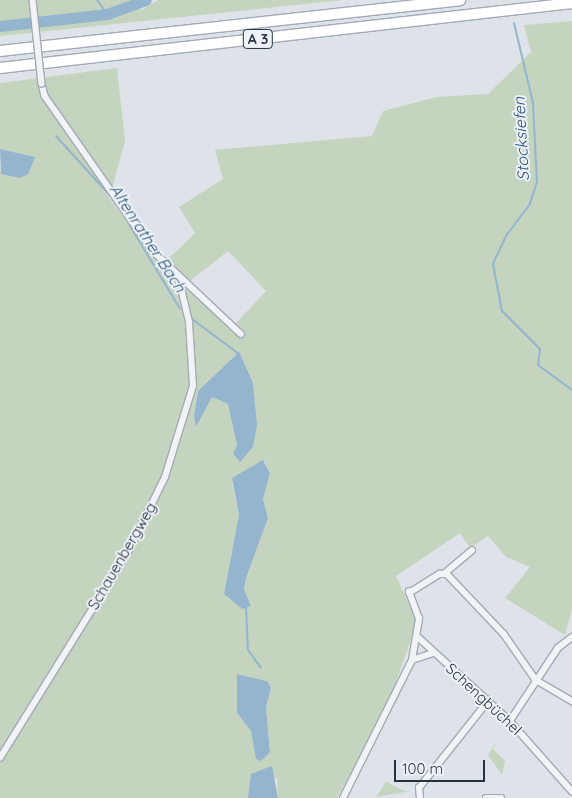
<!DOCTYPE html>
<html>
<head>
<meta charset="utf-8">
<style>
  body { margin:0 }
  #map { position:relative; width:572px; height:798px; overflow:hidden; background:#dee3e9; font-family:Quicksand,sans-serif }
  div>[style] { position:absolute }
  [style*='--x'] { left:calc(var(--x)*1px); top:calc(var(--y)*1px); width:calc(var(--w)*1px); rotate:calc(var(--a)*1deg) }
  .green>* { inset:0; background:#c5d4be }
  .water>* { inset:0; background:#95b4ce }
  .stream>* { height:2px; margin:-1px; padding:0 1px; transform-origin:1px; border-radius:1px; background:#95b4ce }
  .river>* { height:11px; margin:-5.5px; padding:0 5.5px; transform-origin:5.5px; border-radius:5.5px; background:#95b4ce }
  .roads { filter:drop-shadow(1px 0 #a3aab4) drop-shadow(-1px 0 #a3aab4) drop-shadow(0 1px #a3aab4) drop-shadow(0 -1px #a3aab4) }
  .minor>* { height:5.5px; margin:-2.75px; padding:0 2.75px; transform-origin:2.75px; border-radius:2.75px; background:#f1f4f7 }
  .motorway>* { height:10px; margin:-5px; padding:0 5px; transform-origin:5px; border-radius:5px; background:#fff }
  .bridges { filter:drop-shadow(1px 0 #a3aab4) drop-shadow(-1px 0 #a3aab4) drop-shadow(0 1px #a3aab4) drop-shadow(0 -1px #a3aab4) }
  .minor-bridge>* { height:5.5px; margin:-2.75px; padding:0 2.75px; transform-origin:2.75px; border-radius:2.75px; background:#f1f4f7 }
  span { translate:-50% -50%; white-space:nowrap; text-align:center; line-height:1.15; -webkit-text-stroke:4px #eef2f7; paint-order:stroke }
  .shield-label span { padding:1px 4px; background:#eef2f7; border:1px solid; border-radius:4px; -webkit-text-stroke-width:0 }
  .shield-label { font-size:14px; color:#253242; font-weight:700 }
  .street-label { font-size:15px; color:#253242 }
  .water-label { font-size:16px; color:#2b547b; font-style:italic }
  .scale { position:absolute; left:394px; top:760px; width:91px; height:22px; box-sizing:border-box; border:2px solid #253242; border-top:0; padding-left:6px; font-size:15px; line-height:18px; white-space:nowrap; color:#253242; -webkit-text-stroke:4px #eef2f7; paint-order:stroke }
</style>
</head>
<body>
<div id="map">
  <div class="green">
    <i style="clip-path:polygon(0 0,132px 0,127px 5px,142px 10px,158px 0,343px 0,0 36px)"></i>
    <i style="clip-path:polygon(evenodd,572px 21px,572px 609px,565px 635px,505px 598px,530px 567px,506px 557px,488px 536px,470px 548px,460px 533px,396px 576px,417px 622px,388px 705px,337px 798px,278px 798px,277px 778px,253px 784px,248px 798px,0 798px,0 171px,35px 157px,0 149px,0 83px,117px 68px,125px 141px,113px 185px,103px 190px,155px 259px,223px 322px,234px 325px,266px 291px,228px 251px,190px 281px,166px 261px,195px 233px,179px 207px,223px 179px,215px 150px,372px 136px,383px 111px,437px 97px,488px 94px,531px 52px,524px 25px,572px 21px,239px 352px,257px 425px,250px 451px,238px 460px,233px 454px,237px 445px,228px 404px,212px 397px,196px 427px,194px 416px,198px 391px,239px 352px,572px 21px,264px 460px,270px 473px,263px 499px,268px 518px,246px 578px,244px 589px,251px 605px,242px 609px,224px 594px,239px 515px,232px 482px,264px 460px,572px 21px,237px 674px,267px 681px,271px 688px,266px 708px,270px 752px,261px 761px,251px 731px,237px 713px,237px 674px)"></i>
    <i style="clip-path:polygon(499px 737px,493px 749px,505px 761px,502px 775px,488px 755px)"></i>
    <i style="clip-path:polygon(386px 782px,405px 791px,411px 791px,376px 797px)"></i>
  </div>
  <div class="water">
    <i style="clip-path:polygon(0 149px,35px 157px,28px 174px,20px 178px,1px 174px)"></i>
    <i style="clip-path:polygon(239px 352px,253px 383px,257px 425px,253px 447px,240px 462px,233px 454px,237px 445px,228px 404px,212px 397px,196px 427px,194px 416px,198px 391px)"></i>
    <i style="clip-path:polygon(263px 460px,270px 473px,263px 499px,268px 518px,246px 578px,244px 589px,251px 606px,242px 609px,224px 594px,239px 515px,232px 478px)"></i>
    <i style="clip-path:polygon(237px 674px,267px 681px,271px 688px,266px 708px,270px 752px,261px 761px,256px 759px,251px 731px,237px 713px)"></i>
    <i style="clip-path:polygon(272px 766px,278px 798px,248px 798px,251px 774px)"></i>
  </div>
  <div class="stream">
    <i style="--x:97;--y:0;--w:17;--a:54"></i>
    <i style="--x:514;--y:23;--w:82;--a:76.6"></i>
    <i style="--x:533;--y:103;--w:79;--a:87.1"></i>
    <i style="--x:537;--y:182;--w:23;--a:108"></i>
    <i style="--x:530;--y:204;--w:40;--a:127"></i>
    <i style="--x:506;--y:236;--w:31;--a:115"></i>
    <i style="--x:493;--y:264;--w:48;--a:79.2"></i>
    <i style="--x:502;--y:311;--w:54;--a:45"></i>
    <i style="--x:540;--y:349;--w:16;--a:97"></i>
    <i style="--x:538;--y:365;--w:42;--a:36.3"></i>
    <i style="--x:56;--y:136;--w:86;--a:47.8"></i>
    <i style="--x:117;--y:204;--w:122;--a:59"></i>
    <i style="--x:192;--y:319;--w:59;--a:36.7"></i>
    <i style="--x:246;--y:608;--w:42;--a:87.3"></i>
    <i style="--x:248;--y:650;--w:22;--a:54"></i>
  </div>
  <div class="river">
    <i style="--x:0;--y:26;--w:108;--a:-6.4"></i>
    <i style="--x:107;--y:14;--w:41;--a:-19.7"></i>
  </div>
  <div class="roads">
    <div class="minor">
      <i style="--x:42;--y:84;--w:12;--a:76"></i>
      <i style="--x:45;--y:96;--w:189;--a:55.1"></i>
      <i style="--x:153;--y:251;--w:121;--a:43.3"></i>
      <i style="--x:445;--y:573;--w:35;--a:-40"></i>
      <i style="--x:409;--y:593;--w:36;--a:-32"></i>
      <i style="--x:440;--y:574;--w:7;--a:0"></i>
      <i style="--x:447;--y:574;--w:83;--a:46.5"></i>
      <i style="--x:504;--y:634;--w:56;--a:55.2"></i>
      <i style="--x:536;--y:680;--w:42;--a:30.3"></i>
      <i style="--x:417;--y:636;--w:126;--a:42.4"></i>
      <i style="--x:510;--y:721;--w:94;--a:48.5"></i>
      <i style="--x:412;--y:660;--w:23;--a:-18"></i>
      <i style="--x:510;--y:721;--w:87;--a:-56.7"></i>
      <i style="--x:558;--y:648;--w:18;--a:-38"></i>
      <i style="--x:0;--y:758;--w:245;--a:-58.2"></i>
      <i style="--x:129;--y:550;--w:81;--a:-63.7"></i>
      <i style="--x:165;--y:477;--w:95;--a:-72.9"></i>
      <i style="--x:193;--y:386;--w:64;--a:-93.6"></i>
      <i style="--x:189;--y:322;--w:47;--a:-103.4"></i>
      <i style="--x:343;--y:798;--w:154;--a:-63.4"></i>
      <i style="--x:412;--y:660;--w:42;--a:-80.3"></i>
      <i style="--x:419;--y:619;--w:29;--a:-110"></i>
      <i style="--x:420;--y:798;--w:10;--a:-96"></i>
      <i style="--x:419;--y:788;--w:112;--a:-51.5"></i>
      <i style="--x:486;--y:798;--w:15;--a:0"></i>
    </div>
    <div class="motorway">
      <i style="--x:0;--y:51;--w:463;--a:-6.3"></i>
      <i style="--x:0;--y:68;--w:576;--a:-6.48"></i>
    </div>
  </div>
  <div class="bridges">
    <div class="minor-bridge">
      <i style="--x:33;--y:0;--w:84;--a:83.9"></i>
    </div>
  </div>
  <div class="shield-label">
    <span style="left:258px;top:39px">A 3</span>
  </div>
  <div class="street-label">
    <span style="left:122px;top:556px;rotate:-60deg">Schauenbergweg</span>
    <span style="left:484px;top:699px;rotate:43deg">Schengbüchel</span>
  </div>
  <div class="water-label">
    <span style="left:521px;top:139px;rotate:-93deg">Stocksiefen</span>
    <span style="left:148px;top:238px;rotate:57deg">Altenrather Bach</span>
  </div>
  <div class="scale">100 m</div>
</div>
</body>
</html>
